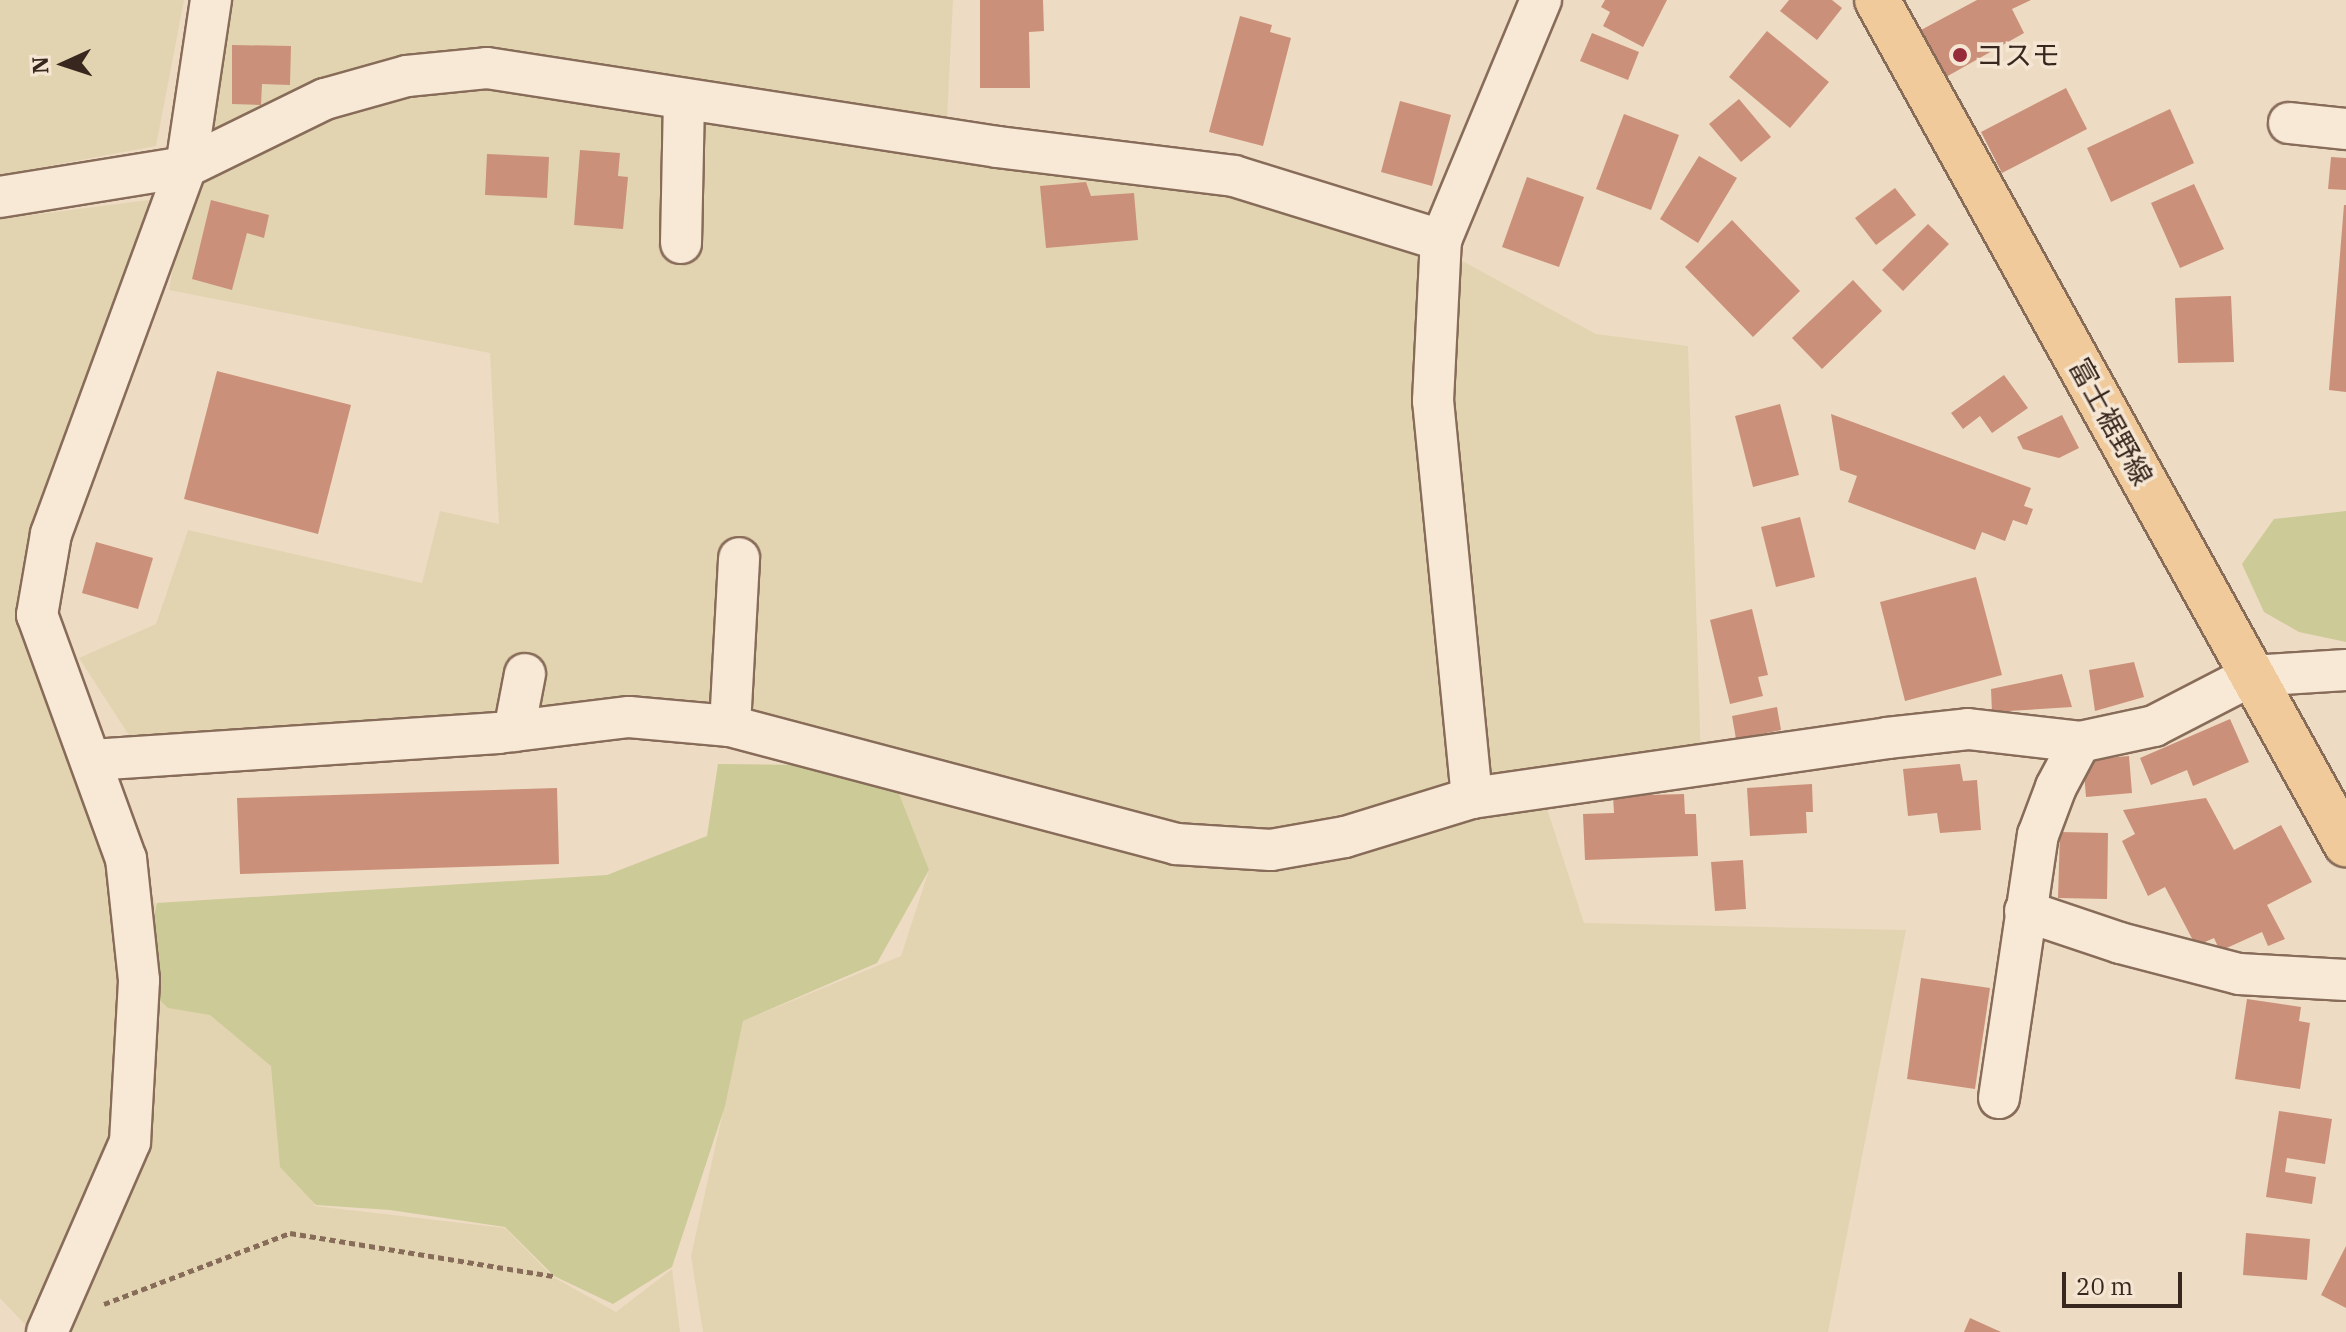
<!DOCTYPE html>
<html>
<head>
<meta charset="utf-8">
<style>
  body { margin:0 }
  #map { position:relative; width:2346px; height:1332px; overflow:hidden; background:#eedbc3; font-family:"IBM Plex Serif","Noto Sans JP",serif }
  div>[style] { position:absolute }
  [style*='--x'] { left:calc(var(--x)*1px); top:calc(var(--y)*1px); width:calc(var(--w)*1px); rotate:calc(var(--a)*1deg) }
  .farmland>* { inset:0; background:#e3d4b1 }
  .green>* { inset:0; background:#ccca97 }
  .building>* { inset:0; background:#cb9079 }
  .path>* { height:5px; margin-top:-2.5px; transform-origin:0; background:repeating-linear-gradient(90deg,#886c5a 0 6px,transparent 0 10px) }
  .roads { filter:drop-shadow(2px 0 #886c5a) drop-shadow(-2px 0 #886c5a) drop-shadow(0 2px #886c5a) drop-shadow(0 -2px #886c5a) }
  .minor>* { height:40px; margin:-20px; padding:0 20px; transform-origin:20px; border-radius:20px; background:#f8e9d6 }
  .primary>* { height:44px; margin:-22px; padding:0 22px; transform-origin:22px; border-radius:22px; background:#f0ca9b }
  .dots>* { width:22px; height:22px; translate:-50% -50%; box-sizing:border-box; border:4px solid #f5e6d3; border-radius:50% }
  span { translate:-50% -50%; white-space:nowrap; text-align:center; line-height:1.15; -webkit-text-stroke:7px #f5e6d3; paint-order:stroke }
  .poi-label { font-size:28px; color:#38271e }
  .left { translate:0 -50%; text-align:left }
  .street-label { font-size:28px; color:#38271e }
  .north { position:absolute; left:24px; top:24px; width:80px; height:80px; -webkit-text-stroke:6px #f5e6d3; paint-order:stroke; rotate:267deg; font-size:22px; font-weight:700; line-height:32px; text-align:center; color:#38271e }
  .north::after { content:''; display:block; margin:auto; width:28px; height:36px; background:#38271e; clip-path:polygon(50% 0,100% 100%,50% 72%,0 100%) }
  .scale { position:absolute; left:2062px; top:1272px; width:120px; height:36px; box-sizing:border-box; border:4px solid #38271e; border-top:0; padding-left:10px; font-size:24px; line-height:28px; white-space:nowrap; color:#38271e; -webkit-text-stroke:6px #f5e6d3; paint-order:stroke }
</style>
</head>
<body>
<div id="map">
  <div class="farmland">
    <i style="clip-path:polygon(0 0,184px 0,156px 146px,0 175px)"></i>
    <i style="clip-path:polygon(220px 0,953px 0,946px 139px,1402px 228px,1596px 334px,1688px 346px,1701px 763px,1540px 787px,1584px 923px,1906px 930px,1828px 1332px,703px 1332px,691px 1256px,743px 1021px,901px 956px,929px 870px,864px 762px,730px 726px,143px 757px,79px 658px,156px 624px,188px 530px,422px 583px,440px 511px,499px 524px,490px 353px,169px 290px)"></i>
    <i style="clip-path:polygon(157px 199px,37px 650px,156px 904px,139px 982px,276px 1044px,315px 1206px,505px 1228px,553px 1277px,616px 1312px,672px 1269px,680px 1332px,32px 1332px,0 1298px,0 219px)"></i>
  </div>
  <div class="green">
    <i style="clip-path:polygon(2346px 511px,2346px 642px,2299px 632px,2264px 612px,2242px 564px,2274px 519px)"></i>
    <i style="clip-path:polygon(718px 764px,888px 766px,929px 870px,877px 963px,743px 1021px,725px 1106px,672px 1267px,613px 1304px,554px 1276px,505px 1227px,390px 1210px,316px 1205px,280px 1167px,271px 1066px,210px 1015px,168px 1008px,139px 980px,157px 903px,607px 875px,707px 836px)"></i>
  </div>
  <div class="building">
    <i style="clip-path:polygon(980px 0,1043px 0,1044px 31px,1029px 32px,1030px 88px,980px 88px)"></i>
    <i style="clip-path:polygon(1605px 0,1667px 0,1643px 47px,1603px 26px,1610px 12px,1601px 7px)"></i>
    <i style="clip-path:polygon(1789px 0,1832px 0,1842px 8px,1817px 40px,1780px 11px)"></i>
    <i style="clip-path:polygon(1977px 0,2031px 0,2012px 9px,2024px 33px,1946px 77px,1921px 30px)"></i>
    <i style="clip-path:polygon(1240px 16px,1272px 25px,1270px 32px,1291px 38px,1263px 146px,1209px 132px)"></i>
    <i style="clip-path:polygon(1767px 31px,1829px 82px,1790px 128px,1729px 77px)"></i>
    <i style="clip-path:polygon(1592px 33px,1639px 52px,1628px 80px,1580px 61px)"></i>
    <i style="clip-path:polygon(232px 45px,291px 46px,290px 85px,262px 84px,261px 105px,232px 104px)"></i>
    <i style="clip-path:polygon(2066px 88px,2087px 129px,2002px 173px,1981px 132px)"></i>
    <i style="clip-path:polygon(1739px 99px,1771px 137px,1741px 162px,1709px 124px)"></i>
    <i style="clip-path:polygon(1400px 101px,1451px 115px,1432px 186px,1381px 172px)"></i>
    <i style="clip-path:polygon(2170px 109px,2194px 163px,2111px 202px,2087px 148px)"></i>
    <i style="clip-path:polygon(1624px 114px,1679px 135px,1651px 210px,1596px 189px)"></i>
    <i style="clip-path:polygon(580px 150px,620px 153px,618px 176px,628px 177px,623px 229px,574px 225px)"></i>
    <i style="clip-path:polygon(487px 154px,549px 157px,547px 198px,485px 195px)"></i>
    <i style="clip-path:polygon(1699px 156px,1737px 178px,1698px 243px,1660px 219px)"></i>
    <i style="clip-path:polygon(2331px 157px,2346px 158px,2346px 190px,2328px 189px)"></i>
    <i style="clip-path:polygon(1527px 177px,1584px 197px,1559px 267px,1502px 247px)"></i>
    <i style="clip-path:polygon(1086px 182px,1091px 196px,1134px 193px,1138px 240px,1046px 248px,1040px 186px)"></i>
    <i style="clip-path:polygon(2194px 184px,2224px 249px,2180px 268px,2151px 203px)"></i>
    <i style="clip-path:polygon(1895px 188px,1916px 215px,1876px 245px,1855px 218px)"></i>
    <i style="clip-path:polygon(211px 200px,269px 215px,264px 238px,247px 233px,232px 290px,192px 279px)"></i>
    <i style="clip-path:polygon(2344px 205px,2346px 205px,2346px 392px,2329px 390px)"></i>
    <i style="clip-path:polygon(1732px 220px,1800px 291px,1753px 337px,1685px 267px)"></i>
    <i style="clip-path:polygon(1928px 224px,1949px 244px,1903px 291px,1882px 270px)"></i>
    <i style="clip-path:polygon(1853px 280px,1882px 311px,1822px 369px,1792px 338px)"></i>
    <i style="clip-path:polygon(2231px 296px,2234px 362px,2178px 363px,2175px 298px)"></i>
    <i style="clip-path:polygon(217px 371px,351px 405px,318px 534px,184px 499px)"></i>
    <i style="clip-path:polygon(2004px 375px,2028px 408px,1992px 433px,1980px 416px,1963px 429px,1951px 413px)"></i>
    <i style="clip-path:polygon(1780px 404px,1799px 475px,1753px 487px,1735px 416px)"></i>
    <i style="clip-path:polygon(1831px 414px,2031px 488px,2024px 506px,2033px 509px,2027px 525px,2013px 520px,2005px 541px,1982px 532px,1975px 550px,1848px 502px,1857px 476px,1840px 470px)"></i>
    <i style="clip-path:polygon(2062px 415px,2079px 448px,2059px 458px,2023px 449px,2017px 437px)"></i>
    <i style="clip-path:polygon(1800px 517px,1815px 577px,1776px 587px,1761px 527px)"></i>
    <i style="clip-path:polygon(96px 542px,153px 558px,138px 609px,82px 593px)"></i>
    <i style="clip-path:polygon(1976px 577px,2002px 675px,1905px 701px,1880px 602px)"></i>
    <i style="clip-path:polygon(1752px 609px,1768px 675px,1758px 677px,1763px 696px,1730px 704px,1710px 620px)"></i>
    <i style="clip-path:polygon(2134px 662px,2144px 697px,2095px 711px,2089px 670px)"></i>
    <i style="clip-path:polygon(2062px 674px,2072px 707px,1992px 712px,1991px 689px)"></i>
    <i style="clip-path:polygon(1777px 707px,1781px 730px,1736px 739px,1732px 716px)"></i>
    <i style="clip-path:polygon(2230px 719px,2249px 762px,2193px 786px,2187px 770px,2151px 785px,2140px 758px)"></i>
    <i style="clip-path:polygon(2129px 756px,2132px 793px,2086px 797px,2083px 760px)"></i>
    <i style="clip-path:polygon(1960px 764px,1963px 781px,1977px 780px,1981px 830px,1940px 833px,1937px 813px,1908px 816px,1903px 769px)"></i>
    <i style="clip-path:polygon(1812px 784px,1813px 812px,1806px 812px,1807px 833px,1750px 836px,1747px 788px)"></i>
    <i style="clip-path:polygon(557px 788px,559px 864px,240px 874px,237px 798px)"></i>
    <i style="clip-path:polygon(1684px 794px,1685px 814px,1696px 814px,1698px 856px,1585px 860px,1583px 814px,1614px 813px,1613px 796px)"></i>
    <i style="clip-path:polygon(2206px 798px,2234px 850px,2281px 825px,2312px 882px,2267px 905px,2285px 939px,2268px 946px,2262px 932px,2220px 951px,2214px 938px,2196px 946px,2165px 887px,2148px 896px,2122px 841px,2135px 834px,2123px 810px)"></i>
    <i style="clip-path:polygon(2060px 832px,2108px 833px,2107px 899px,2058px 898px)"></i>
    <i style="clip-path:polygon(1743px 860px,1746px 909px,1715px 911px,1711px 862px)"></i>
    <i style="clip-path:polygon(1921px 978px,1990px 988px,1975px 1089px,1907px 1079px)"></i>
    <i style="clip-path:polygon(2247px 999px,2301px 1007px,2299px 1021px,2310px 1023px,2300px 1089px,2235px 1079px)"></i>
    <i style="clip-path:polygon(2279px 1111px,2332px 1119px,2325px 1164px,2287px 1158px,2285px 1172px,2316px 1177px,2312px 1204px,2266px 1197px)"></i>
    <i style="clip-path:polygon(2246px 1233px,2310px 1239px,2307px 1280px,2243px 1275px)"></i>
    <i style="clip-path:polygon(2346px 1246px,2346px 1308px,2321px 1295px)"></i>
    <i style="clip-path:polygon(1970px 1318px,2001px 1332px,1964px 1332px)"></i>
  </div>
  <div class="path">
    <i style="--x:104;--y:1304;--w:199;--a:-20.9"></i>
    <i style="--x:290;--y:1233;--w:267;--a:9.3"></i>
  </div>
  <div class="roads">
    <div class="minor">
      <i style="--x:2289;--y:123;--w:57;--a:6"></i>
      <i style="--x:0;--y:197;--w:188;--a:-9.2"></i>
      <i style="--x:186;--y:167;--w:155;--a:-26.1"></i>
      <i style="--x:325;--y:99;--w:85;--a:-15.7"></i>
      <i style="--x:407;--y:76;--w:80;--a:-5.7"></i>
      <i style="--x:487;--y:68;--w:517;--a:8.79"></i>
      <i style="--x:998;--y:147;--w:238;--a:7"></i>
      <i style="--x:1234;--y:176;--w:217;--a:17.2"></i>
      <i style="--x:681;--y:243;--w:144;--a:-88.8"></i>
      <i style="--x:730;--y:726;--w:168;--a:-86.9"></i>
      <i style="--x:514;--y:731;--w:58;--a:-79.1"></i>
      <i style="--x:92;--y:760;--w:407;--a:-3.8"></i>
      <i style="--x:498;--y:733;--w:132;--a:-7"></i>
      <i style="--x:629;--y:717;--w:101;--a:5.1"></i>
      <i style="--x:730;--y:726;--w:461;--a:14.8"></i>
      <i style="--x:1176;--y:844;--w:95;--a:3.6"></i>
      <i style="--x:1271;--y:850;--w:75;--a:-10"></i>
      <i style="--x:1345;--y:837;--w:133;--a:-17.1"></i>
      <i style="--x:1472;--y:798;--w:419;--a:-8.2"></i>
      <i style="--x:1887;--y:738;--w:81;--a:-6.3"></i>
      <i style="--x:1968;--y:729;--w:113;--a:6.6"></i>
      <i style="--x:2080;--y:742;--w:76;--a:-12.2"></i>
      <i style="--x:2154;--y:726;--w:109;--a:-27.3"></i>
      <i style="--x:2251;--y:676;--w:95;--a:-3.6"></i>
      <i style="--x:1472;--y:798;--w:399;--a:-95.6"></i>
      <i style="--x:1433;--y:401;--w:161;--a:-87.2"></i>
      <i style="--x:1441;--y:240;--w:260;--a:-67.4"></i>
      <i style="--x:2025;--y:911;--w:100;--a:18.6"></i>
      <i style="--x:2120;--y:943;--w:123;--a:14.6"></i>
      <i style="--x:2239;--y:974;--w:107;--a:3.2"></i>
      <i style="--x:1999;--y:1098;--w:266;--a:-81.6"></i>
      <i style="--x:2038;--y:835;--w:51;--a:-69.4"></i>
      <i style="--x:2056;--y:787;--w:51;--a:-61.9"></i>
      <i style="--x:47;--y:1332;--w:207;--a:-66.4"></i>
      <i style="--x:130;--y:1142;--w:162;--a:-86.8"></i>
      <i style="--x:139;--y:980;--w:122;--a:-96.1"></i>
      <i style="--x:126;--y:859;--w:260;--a:-110"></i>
      <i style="--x:37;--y:615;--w:82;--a:-80.2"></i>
      <i style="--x:51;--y:534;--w:391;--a:-69.8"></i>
      <i style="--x:186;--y:167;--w:169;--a:-81.5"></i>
    </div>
    <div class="primary">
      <i style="--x:1877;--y:0;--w:966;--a:60.94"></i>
    </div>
  </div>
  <div class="dots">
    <i style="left:1960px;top:55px;background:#962b3a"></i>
  </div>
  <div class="poi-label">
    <span class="left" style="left:1976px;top:55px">コスモ</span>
  </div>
  <div class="street-label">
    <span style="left:2111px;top:422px;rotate:61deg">富士裾野線</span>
  </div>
  <div class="north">N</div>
  <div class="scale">20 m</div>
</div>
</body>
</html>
